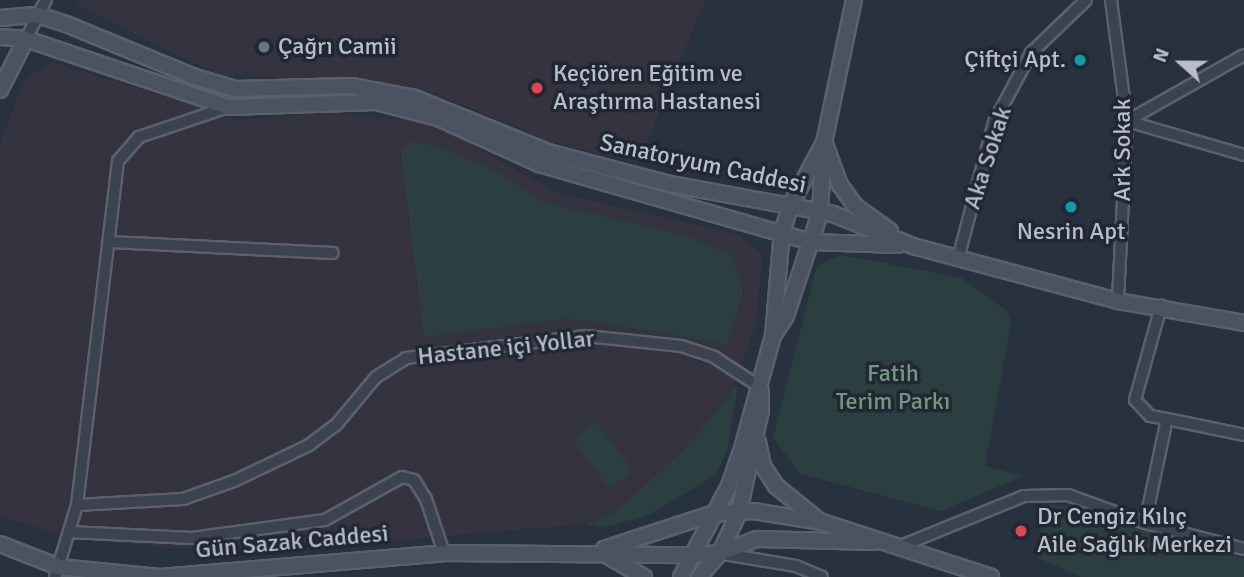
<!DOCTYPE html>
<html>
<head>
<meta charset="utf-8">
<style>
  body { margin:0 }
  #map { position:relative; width:1244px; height:577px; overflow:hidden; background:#28313e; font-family:Signika,sans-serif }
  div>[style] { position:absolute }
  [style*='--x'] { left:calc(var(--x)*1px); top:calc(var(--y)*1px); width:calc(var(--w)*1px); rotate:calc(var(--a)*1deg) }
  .medical>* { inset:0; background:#363340 }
  .green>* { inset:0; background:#2b3e40 }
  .roads { filter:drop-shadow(2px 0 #5a616c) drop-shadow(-2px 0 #5a616c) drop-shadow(0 2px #5a616c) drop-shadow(0 -2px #5a616c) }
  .street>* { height:10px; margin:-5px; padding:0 5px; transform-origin:5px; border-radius:5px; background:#3c434e }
  .secondary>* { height:14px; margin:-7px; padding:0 7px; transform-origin:7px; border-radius:7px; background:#4b5261 }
  .dots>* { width:19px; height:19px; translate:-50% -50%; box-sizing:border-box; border:4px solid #212833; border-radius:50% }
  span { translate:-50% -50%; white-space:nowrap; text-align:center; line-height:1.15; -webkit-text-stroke:7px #212833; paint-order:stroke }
  .poi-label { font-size:24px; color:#b9bec9 }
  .left { translate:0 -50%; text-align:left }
  .right { translate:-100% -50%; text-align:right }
  .street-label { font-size:24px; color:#b9bec9 }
  .park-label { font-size:24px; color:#72977c }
  .north { position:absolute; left:1146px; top:28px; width:70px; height:70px; -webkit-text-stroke:5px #212833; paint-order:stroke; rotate:291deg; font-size:19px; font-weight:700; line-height:28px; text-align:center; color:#b9bec9 }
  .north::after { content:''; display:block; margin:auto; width:24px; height:32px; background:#b9bec9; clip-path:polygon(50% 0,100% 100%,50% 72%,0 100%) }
</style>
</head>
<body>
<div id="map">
  <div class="medical">
    <i style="clip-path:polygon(77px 0,705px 0,639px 163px,551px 142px,437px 94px,372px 81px,219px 75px,80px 7px)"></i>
    <i style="clip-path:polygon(52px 62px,238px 119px,324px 113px,430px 122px,558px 193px,740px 235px,763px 256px,755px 327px,729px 397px,683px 450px,616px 511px,586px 524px,389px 541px,172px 548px,68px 537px,0 516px,0 143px,24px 80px)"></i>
  </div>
  <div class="green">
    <i style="clip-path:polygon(410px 141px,441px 147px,491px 169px,546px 203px,688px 236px,732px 255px,743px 290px,728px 344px,573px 318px,424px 336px,401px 154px)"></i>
    <i style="clip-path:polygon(842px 255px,962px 278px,1007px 311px,1011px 323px,985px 466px,1023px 476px,941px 511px,800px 474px,773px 438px,817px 265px)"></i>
    <i style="clip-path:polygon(733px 385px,738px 387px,728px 447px,717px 474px,651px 514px,603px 528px,586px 524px,616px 511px,683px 450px,729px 397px)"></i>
    <i style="clip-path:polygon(595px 421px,633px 470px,610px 489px,572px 440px)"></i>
    <i style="clip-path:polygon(1048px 504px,1078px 508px,1244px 559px,1244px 577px,1081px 577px,1038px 558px,1044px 509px)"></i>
  </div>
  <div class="roads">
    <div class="street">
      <i style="--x:1111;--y:0;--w:122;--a:82.5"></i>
      <i style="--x:1127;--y:121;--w:180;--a:92.9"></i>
      <i style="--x:26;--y:39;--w:44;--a:-62.9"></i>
      <i style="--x:1127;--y:121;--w:134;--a:-29.4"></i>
      <i style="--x:1127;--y:121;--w:122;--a:16.2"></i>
      <i style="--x:110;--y:242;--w:223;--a:2.8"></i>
      <i style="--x:958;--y:259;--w:142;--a:-75.3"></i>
      <i style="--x:994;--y:122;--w:78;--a:-61.8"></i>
      <i style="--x:1031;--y:53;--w:76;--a:-43.9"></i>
      <i style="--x:1167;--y:419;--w:79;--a:11.7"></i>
      <i style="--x:77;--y:505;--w:106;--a:-3.2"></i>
      <i style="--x:183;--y:499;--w:54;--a:-19.4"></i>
      <i style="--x:234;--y:481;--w:83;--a:-25.6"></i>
      <i style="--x:309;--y:445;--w:34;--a:-37"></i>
      <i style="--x:336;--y:425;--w:62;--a:-50.2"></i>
      <i style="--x:376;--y:377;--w:36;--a:-32"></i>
      <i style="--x:406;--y:358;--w:181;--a:-7"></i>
      <i style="--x:586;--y:336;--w:96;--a:6"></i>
      <i style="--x:681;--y:346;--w:35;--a:18"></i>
      <i style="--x:714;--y:357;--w:55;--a:33.1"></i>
      <i style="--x:1145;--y:523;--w:106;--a:-78.1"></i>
      <i style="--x:1167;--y:419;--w:17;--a:-170"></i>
      <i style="--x:1150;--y:416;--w:22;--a:-133"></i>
      <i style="--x:1135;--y:400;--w:98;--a:-74.5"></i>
      <i style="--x:69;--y:532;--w:123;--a:2.8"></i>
      <i style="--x:192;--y:538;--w:134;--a:-7.7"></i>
      <i style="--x:325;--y:520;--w:88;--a:-29.2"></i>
      <i style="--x:402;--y:477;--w:12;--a:14"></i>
      <i style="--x:414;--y:480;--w:22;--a:58"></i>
      <i style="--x:426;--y:499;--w:57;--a:71.6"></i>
      <i style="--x:901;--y:546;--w:133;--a:-22.1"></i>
      <i style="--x:1024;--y:496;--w:44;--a:-1.3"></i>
      <i style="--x:1068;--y:495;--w:82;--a:20"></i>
      <i style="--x:1145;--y:523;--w:102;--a:14.7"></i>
      <i style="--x:724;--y:554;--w:73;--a:9.5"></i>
      <i style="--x:796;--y:566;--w:28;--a:23"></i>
      <i style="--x:55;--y:577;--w:75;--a:-73"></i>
      <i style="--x:77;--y:505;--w:346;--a:-83.2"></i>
      <i style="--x:118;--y:161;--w:32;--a:-49"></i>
      <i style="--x:139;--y:137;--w:94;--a:-18.6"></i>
    </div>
    <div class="secondary">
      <i style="--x:0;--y:18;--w:38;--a:-5"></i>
      <i style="--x:38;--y:15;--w:29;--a:18"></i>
      <i style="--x:66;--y:24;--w:136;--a:22.4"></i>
      <i style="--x:192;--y:76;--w:45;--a:16.8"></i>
      <i style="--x:235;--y:89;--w:116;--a:-1.5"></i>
      <i style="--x:351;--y:86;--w:65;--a:10.6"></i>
      <i style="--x:415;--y:98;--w:144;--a:22.1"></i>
      <i style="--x:548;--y:152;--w:126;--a:14.7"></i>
      <i style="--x:670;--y:184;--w:166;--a:10.4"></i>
      <i style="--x:833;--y:214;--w:86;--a:21.8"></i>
      <i style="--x:913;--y:246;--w:212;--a:15"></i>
      <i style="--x:1118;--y:301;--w:128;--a:9.9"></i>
      <i style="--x:0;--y:37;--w:26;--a:4"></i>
      <i style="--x:26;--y:39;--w:213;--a:18.6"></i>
      <i style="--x:228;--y:107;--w:148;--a:-1.9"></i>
      <i style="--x:376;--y:102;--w:64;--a:14.5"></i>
      <i style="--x:438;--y:118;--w:111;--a:24.5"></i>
      <i style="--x:539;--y:164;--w:283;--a:16"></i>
      <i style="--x:811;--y:242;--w:87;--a:2"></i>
      <i style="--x:0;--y:90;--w:57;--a:-63"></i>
      <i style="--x:826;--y:147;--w:40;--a:69.8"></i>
      <i style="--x:840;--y:185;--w:26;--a:54"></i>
      <i style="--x:855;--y:206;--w:43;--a:35.5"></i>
      <i style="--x:773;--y:336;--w:24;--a:-57"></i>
      <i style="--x:786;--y:316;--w:108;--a:-71.7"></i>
      <i style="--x:820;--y:213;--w:70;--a:-86.7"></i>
      <i style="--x:824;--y:143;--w:146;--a:-78.2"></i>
      <i style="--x:758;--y:442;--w:25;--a:78"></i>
      <i style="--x:763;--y:466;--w:24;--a:57"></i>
      <i style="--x:776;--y:486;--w:54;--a:39"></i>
      <i style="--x:0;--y:544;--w:63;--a:21.3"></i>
      <i style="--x:59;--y:567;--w:101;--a:5.7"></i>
      <i style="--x:160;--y:577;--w:285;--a:-4.8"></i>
      <i style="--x:444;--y:553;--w:249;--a:0.5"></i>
      <i style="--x:693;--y:555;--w:27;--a:-4"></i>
      <i style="--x:720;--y:553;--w:40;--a:-21"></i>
      <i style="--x:757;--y:539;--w:117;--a:1.5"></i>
      <i style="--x:604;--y:549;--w:114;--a:-18"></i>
      <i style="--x:712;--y:514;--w:41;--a:-4.2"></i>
      <i style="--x:753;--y:511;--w:70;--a:9.1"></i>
      <i style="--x:822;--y:522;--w:178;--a:18"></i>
      <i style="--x:608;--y:556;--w:42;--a:30.3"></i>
      <i style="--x:681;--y:577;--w:103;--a:-62.2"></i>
      <i style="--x:729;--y:486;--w:36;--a:-71"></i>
      <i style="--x:741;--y:452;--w:120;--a:-74.6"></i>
      <i style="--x:773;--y:336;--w:104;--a:-85.1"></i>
      <i style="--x:782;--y:232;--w:29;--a:-72"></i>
      <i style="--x:791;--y:204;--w:69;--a:-61.6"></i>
      <i style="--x:699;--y:577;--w:32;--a:-49"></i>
      <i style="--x:720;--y:553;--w:45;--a:-65.1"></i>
      <i style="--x:739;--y:512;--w:104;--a:-77.8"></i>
      <i style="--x:761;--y:410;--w:19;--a:-90"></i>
    </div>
  </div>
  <div class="dots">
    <i style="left:264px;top:47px;background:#6b7280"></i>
    <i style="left:1080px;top:60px;background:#0f9aa8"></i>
    <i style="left:537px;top:88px;background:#e0444e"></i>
    <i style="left:1071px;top:207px;background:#0f9aa8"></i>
    <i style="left:1021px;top:531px;background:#e0444e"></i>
  </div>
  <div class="poi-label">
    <span class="left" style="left:278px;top:47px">Çağrı Camii</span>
    <span class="right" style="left:1066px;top:60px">Çiftçi Apt.</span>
    <span class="left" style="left:553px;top:88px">Keçiören Eğitim ve<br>Araştırma Hastanesi</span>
    <span style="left:1071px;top:232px">Nesrin Apt</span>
    <span class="left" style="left:1037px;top:531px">Dr Cengiz Kılıç<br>Aile Sağlık Merkezi</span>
  </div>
  <div class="street-label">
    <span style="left:1123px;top:150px;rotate:-90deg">Ark Sokak</span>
    <span style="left:988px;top:158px;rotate:-72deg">Aka Sokak</span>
    <span style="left:703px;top:164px;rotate:12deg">Sanatoryum Caddesi</span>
    <span style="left:506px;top:348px;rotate:-6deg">Hastane içi Yollar</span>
    <span style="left:292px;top:542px;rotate:-5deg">Gün Sazak Caddesi</span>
  </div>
  <div class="park-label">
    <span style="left:893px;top:388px">Fatih<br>Terim Parkı</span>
  </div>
  <div class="north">N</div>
</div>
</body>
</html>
